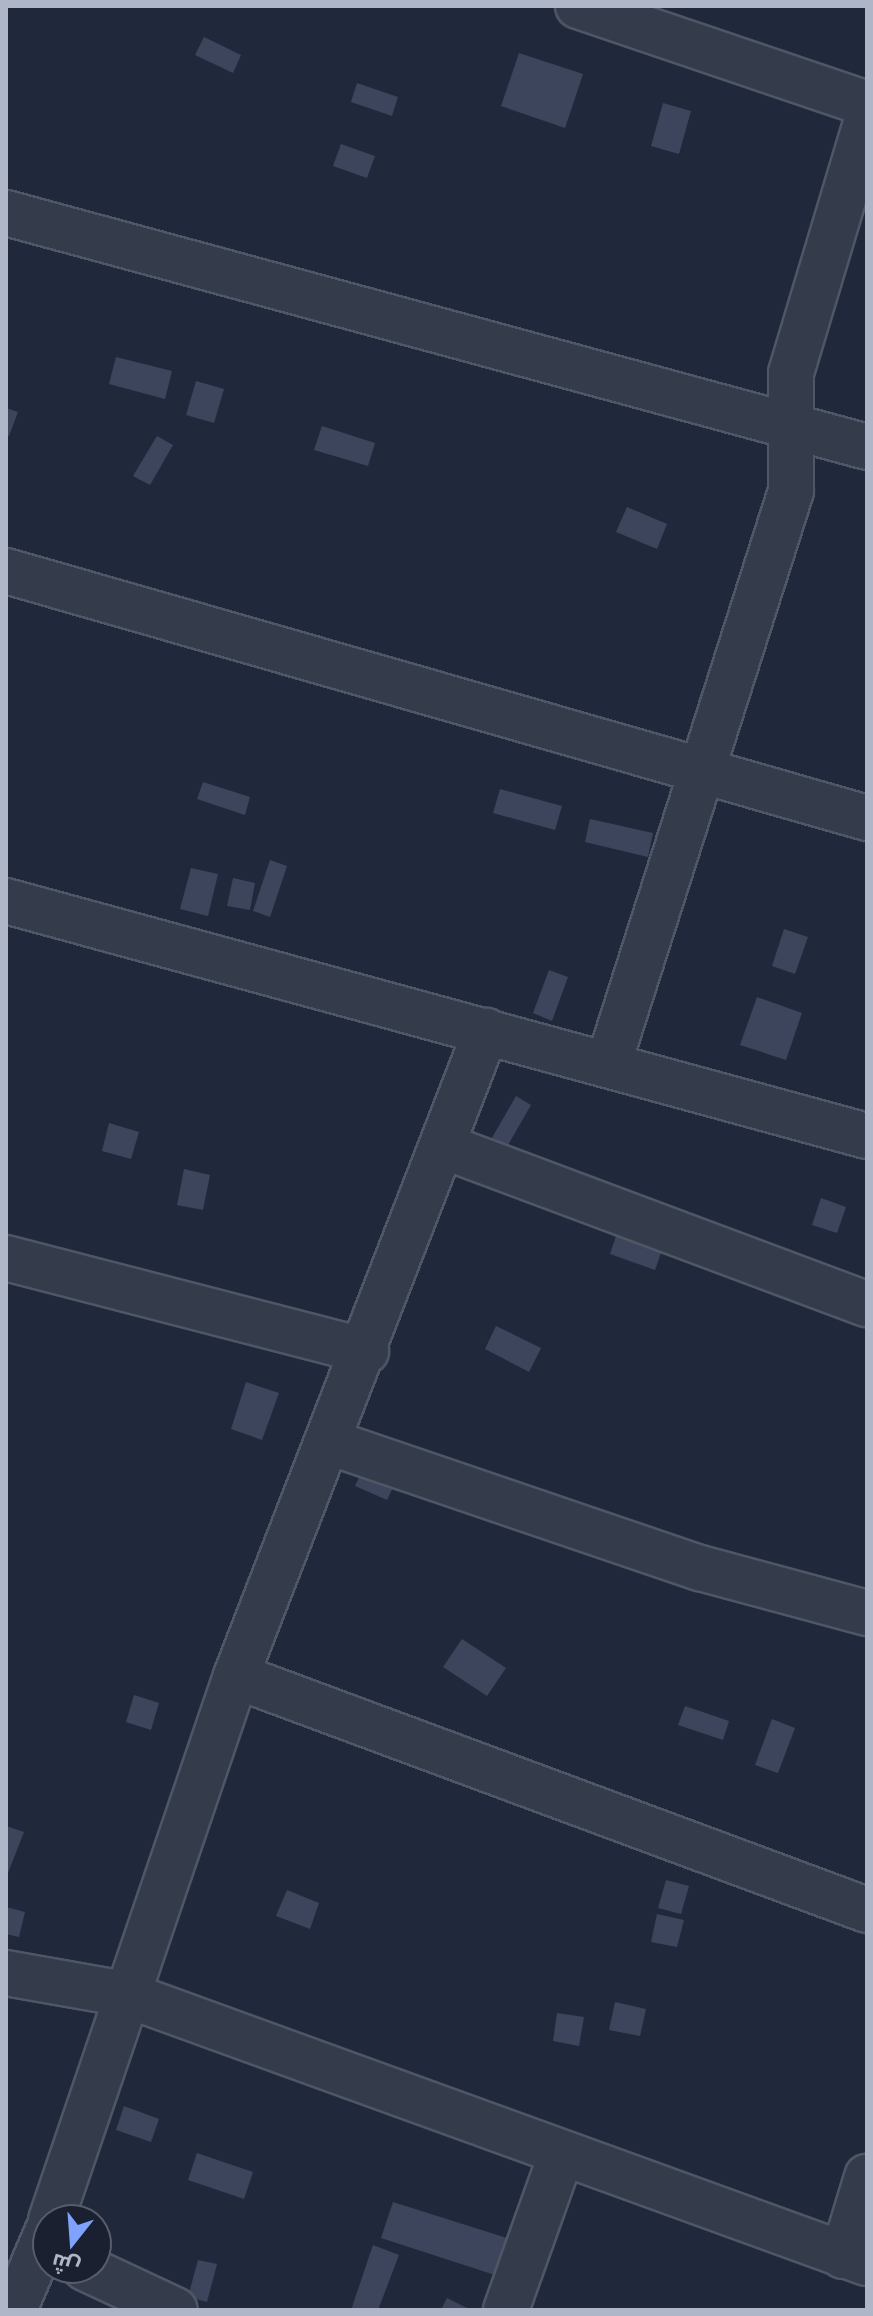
<!DOCTYPE html>
<html>
<head>
<meta charset="utf-8">
<style>
  body { margin:0 }
  #map { position:relative; width:873px; height:2316px; overflow:hidden; background:#20293b; font-family:Mulish,Cairo,sans-serif }
  div>[style] { position:absolute }
  [style*='--x'] { left:calc(var(--x)*1px); top:calc(var(--y)*1px); width:calc(var(--w)*1px); rotate:calc(var(--a)*1deg) }
  .building>* { inset:0; background:#3c455b }
  .roads { filter:drop-shadow(2px 0 #4f5665) drop-shadow(-2px 0 #4f5665) drop-shadow(0 2px #4f5665) drop-shadow(0 -2px #4f5665) }
  .minor>* { height:44px; margin:-22px; padding:0 22px; transform-origin:22px; border-radius:22px; background:#343b4b }
  span { translate:-50% -50%; white-space:nowrap; text-align:center; line-height:1.15; -webkit-text-stroke:6px #1a202f; paint-order:stroke }
  .frame { position:absolute; inset:0; border:8px solid #afb6c7; pointer-events:none }
  .north { position:absolute; left:32px; top:2204px; width:80px; height:80px; box-sizing:border-box; background:#1a202f; border:2px solid #565c6c; border-radius:50%; rotate:197deg; font-size:22px; font-weight:700; line-height:32px; text-align:center; color:#afb6c7 }
  .north::after { content:''; display:block; margin:auto; width:28px; height:36px; background:#7fa2fc; clip-path:polygon(50% 0,100% 100%,50% 72%,0 100%) }
</style>
</head>
<body>
<div id="map">
  <div class="building">
    <i style="clip-path:polygon(204px 37px,241px 55px,233px 73px,195px 55px)"></i>
    <i style="clip-path:polygon(519px 53px,583px 74px,565px 128px,501px 106px)"></i>
    <i style="clip-path:polygon(357px 83px,398px 97px,392px 116px,351px 102px)"></i>
    <i style="clip-path:polygon(663px 103px,691px 111px,679px 154px,651px 146px)"></i>
    <i style="clip-path:polygon(341px 144px,375px 156px,367px 178px,333px 166px)"></i>
    <i style="clip-path:polygon(116px 357px,172px 371px,165px 399px,109px 384px)"></i>
    <i style="clip-path:polygon(196px 381px,224px 389px,214px 423px,186px 415px)"></i>
    <i style="clip-path:polygon(6px 408px,18px 412px,9px 436px,6px 435px)"></i>
    <i style="clip-path:polygon(322px 426px,375px 443px,368px 466px,314px 450px)"></i>
    <i style="clip-path:polygon(157px 436px,173px 445px,150px 485px,133px 476px)"></i>
    <i style="clip-path:polygon(627px 507px,667px 524px,657px 549px,616px 532px)"></i>
    <i style="clip-path:polygon(203px 782px,250px 797px,245px 815px,197px 799px)"></i>
    <i style="clip-path:polygon(500px 789px,562px 806px,555px 830px,493px 813px)"></i>
    <i style="clip-path:polygon(590px 819px,653px 833px,648px 857px,585px 842px)"></i>
    <i style="clip-path:polygon(270px 860px,287px 866px,270px 917px,253px 911px)"></i>
    <i style="clip-path:polygon(191px 868px,218px 874px,208px 916px,180px 909px)"></i>
    <i style="clip-path:polygon(233px 878px,255px 883px,250px 910px,227px 906px)"></i>
    <i style="clip-path:polygon(784px 929px,808px 937px,795px 974px,772px 966px)"></i>
    <i style="clip-path:polygon(549px 970px,568px 977px,552px 1021px,533px 1013px)"></i>
    <i style="clip-path:polygon(757px 997px,802px 1013px,786px 1060px,740px 1045px)"></i>
    <i style="clip-path:polygon(516px 1096px,531px 1105px,504px 1152px,489px 1143px)"></i>
    <i style="clip-path:polygon(109px 1123px,139px 1132px,131px 1159px,102px 1151px)"></i>
    <i style="clip-path:polygon(184px 1169px,210px 1175px,203px 1210px,177px 1205px)"></i>
    <i style="clip-path:polygon(821px 1198px,846px 1207px,837px 1233px,812px 1225px)"></i>
    <i style="clip-path:polygon(618px 1230px,664px 1244px,655px 1270px,610px 1254px)"></i>
    <i style="clip-path:polygon(496px 1326px,541px 1348px,529px 1372px,485px 1349px)"></i>
    <i style="clip-path:polygon(246px 1382px,279px 1393px,262px 1440px,231px 1429px)"></i>
    <i style="clip-path:polygon(366px 1463px,398px 1477px,387px 1500px,355px 1486px)"></i>
    <i style="clip-path:polygon(462px 1639px,506px 1668px,487px 1696px,443px 1667px)"></i>
    <i style="clip-path:polygon(134px 1695px,159px 1703px,151px 1730px,126px 1722px)"></i>
    <i style="clip-path:polygon(685px 1706px,729px 1721px,723px 1740px,678px 1725px)"></i>
    <i style="clip-path:polygon(772px 1719px,795px 1728px,778px 1773px,755px 1765px)"></i>
    <i style="clip-path:polygon(6px 1826px,24px 1832px,6px 1878px)"></i>
    <i style="clip-path:polygon(666px 1880px,689px 1886px,681px 1914px,658px 1908px)"></i>
    <i style="clip-path:polygon(287px 1890px,319px 1903px,310px 1929px,276px 1916px)"></i>
    <i style="clip-path:polygon(6px 1907px,25px 1912px,19px 1937px,6px 1934px)"></i>
    <i style="clip-path:polygon(657px 1914px,684px 1920px,677px 1947px,651px 1942px)"></i>
    <i style="clip-path:polygon(615px 2002px,646px 2009px,640px 2036px,609px 2030px)"></i>
    <i style="clip-path:polygon(557px 2013px,584px 2017px,579px 2046px,553px 2041px)"></i>
    <i style="clip-path:polygon(124px 2106px,159px 2119px,151px 2142px,116px 2130px)"></i>
    <i style="clip-path:polygon(197px 2153px,253px 2172px,244px 2199px,188px 2180px)"></i>
    <i style="clip-path:polygon(393px 2202px,510px 2239px,498px 2276px,381px 2238px)"></i>
    <i style="clip-path:polygon(373px 2245px,399px 2255px,378px 2310px,351px 2310px)"></i>
    <i style="clip-path:polygon(198px 2260px,217px 2264px,207px 2302px,188px 2297px)"></i>
    <i style="clip-path:polygon(447px 2298px,471px 2310px,441px 2310px)"></i>
  </div>
  <div class="roads">
    <div class="minor">
      <i style="--x:578;--y:6;--w:305;--a:18.7"></i>
      <i style="--x:6;--y:213;--w:892;--a:15.2"></i>
      <i style="--x:6;--y:571;--w:896;--a:16.01"></i>
      <i style="--x:6;--y:901;--w:892;--a:15.27"></i>
      <i style="--x:609;--y:1062;--w:599;--a:-72.32"></i>
      <i style="--x:791;--y:491;--w:118;--a:-90"></i>
      <i style="--x:791;--y:373;--w:265;--a:-73.3"></i>
      <i style="--x:446;--y:1147;--w:449;--a:20.5"></i>
      <i style="--x:6;--y:1258;--w:372;--a:14.5"></i>
      <i style="--x:332;--y:1443;--w:389;--a:18.8"></i>
      <i style="--x:700;--y:1568;--w:173;--a:15.1"></i>
      <i style="--x:236;--y:1676;--w:673;--a:20.35"></i>
      <i style="--x:6;--y:1973;--w:121;--a:10"></i>
      <i style="--x:125;--y:1994;--w:789;--a:19.93"></i>
      <i style="--x:51;--y:2220;--w:575;--a:-71.22"></i>
      <i style="--x:236;--y:1676;--w:692;--a:-68.81"></i>
      <i style="--x:843;--y:2256;--w:83;--a:-73.1"></i>
      <i style="--x:85;--y:2268;--w:99;--a:25"></i>
      <i style="--x:14;--y:2310;--w:87;--a:-67"></i>
      <i style="--x:506;--y:2310;--w:161;--a:-70.4"></i>
    </div>
  </div>
  <div class="frame"></div>
  <div class="north">ش</div>
</div>
</body>
</html>
